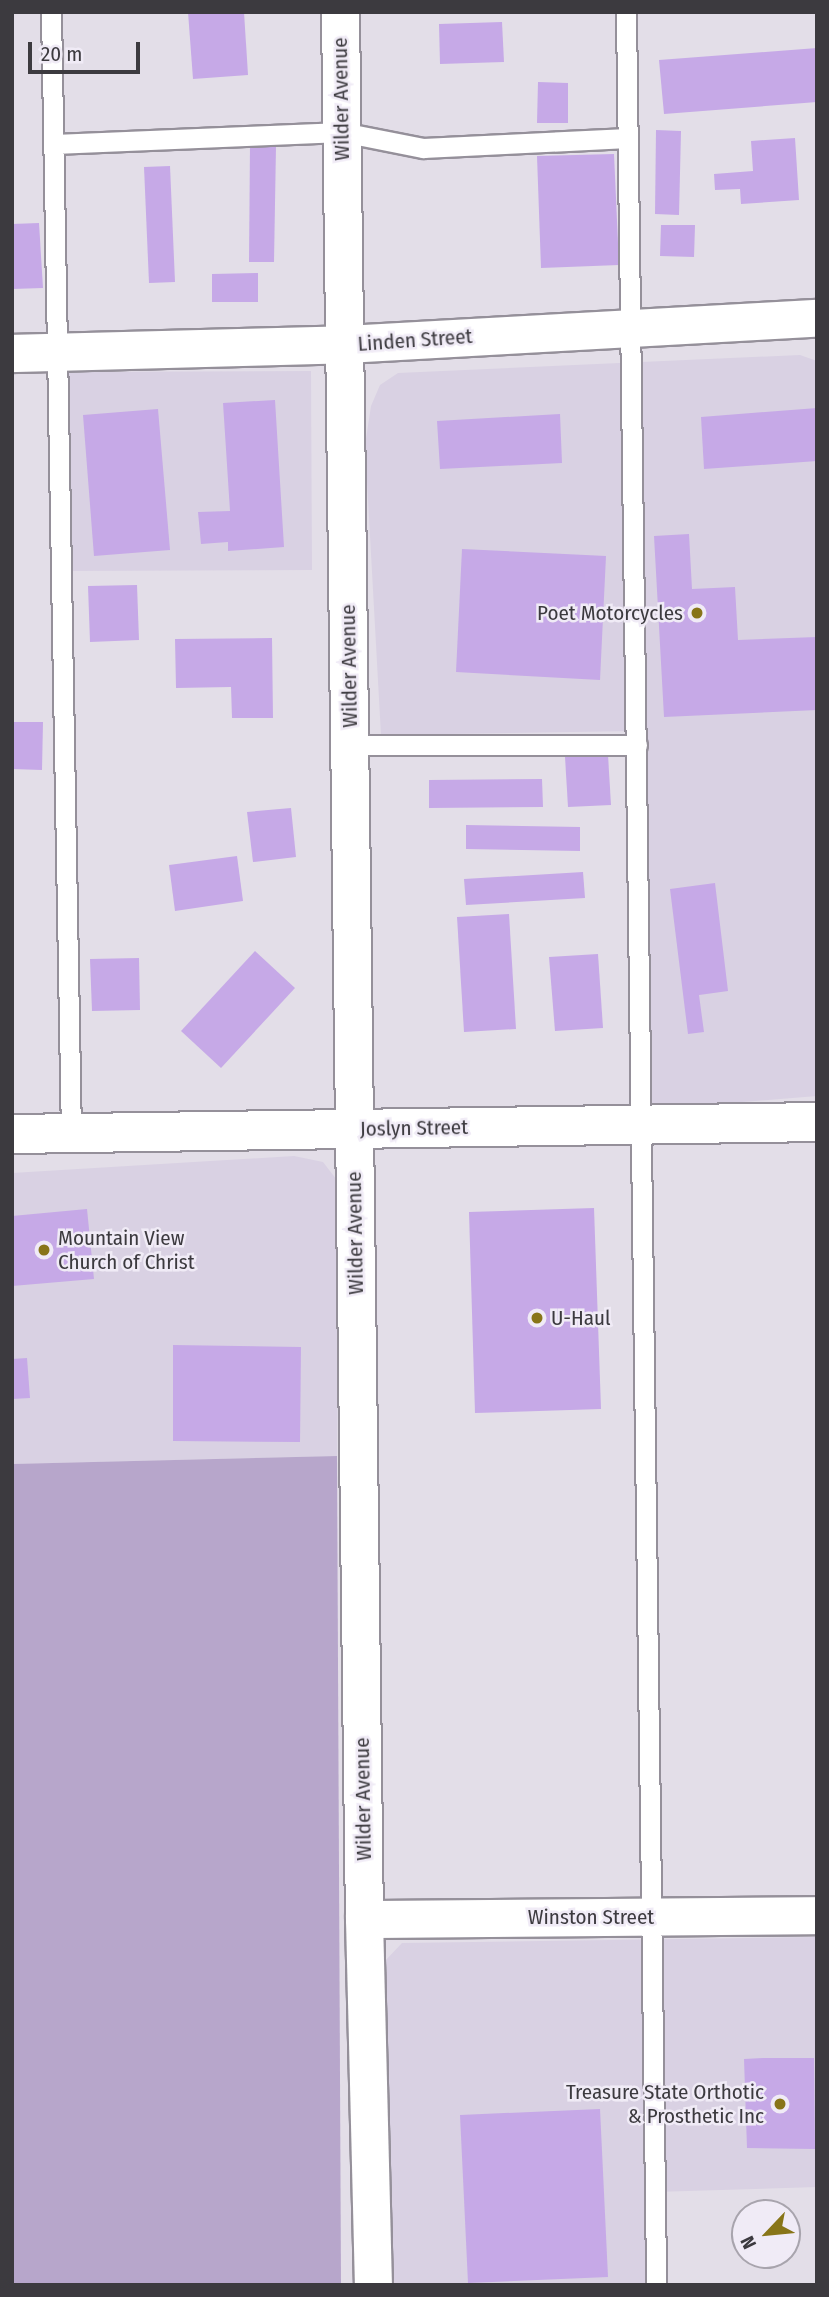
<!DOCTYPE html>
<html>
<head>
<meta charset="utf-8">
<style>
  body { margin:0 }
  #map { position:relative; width:829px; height:2297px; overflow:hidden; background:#e3dee8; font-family:"Fira Sans Condensed",sans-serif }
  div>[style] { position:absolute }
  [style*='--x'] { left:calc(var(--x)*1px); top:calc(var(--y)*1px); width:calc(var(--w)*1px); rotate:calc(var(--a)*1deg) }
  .built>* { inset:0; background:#d9d1e3 }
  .green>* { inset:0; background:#b7a6cb }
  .building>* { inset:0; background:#c6a9e7 }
  .roads { filter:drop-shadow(2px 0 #95909a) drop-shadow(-2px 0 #95909a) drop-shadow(0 2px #95909a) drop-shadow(0 -2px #95909a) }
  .service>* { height:19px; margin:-9.5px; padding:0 9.5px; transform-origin:9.5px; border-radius:9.5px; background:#fff }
  .minor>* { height:37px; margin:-18.5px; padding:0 18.5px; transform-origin:18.5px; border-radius:18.5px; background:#fff }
  .tertiary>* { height:38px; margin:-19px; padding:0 19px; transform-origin:19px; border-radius:19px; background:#fff }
  .dots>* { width:19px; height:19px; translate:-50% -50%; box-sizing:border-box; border:4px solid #f0ebf6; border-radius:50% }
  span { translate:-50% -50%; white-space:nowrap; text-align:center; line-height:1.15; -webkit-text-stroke:5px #f0ebf6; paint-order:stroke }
  .street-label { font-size:21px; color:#3c3a3f }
  .poi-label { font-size:21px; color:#3c3a3f }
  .right { translate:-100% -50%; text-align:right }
  .left { translate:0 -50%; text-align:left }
  .frame { position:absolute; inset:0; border:14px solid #3c3a3f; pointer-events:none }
  .north { position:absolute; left:731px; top:2199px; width:70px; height:70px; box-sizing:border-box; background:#f0ebf6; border:2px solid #a8a4ad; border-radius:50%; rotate:244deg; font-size:19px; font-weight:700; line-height:28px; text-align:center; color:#3c3a3f }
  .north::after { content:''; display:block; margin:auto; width:24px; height:32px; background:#887518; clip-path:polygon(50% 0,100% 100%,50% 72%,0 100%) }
  .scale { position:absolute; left:28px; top:42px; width:112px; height:32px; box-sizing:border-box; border:4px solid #3c3a3f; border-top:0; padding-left:9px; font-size:21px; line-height:24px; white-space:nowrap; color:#3c3a3f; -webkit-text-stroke:5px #f0ebf6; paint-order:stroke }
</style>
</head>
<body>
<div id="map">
  <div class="built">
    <i style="clip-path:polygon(800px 355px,817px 361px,817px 1096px,641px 1110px,636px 731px,381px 735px,365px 445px,371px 406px,380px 385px,398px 373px)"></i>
    <i style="clip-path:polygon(311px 371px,312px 570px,59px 571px,58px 372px)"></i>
    <i style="clip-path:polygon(294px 1156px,323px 1162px,340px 1184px,337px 1456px,12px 1464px,12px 1173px)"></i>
    <i style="clip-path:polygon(817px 1937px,817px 2187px,654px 2192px,653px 2285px,389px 2285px,383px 1963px,402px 1943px)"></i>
  </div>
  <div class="green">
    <i style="clip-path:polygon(337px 1456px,341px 2285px,12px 2285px,12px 1464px)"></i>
  </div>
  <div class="building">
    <i style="clip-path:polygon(188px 12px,244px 12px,248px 75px,193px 79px)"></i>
    <i style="clip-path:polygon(502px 22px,504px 62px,440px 64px,439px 24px)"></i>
    <i style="clip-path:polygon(817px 48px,817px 102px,664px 114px,659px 60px)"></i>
    <i style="clip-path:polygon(538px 82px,568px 83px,568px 123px,537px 123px)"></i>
    <i style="clip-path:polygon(656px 130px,681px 131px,679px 215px,655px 214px)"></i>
    <i style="clip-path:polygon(795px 138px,799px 200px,741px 204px,740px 189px,715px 190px,714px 174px,753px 171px,751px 141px)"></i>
    <i style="clip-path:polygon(250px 145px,276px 146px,274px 262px,249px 262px)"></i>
    <i style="clip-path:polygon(614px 154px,619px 265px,541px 268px,537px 156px)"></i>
    <i style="clip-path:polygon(170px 166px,175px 282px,149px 283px,144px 167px)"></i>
    <i style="clip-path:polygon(39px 223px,43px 288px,12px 289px,12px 224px)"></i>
    <i style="clip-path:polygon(661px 225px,695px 225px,694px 257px,660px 256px)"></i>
    <i style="clip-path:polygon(258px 273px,258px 302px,212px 302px,212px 274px)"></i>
    <i style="clip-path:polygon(275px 400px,284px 547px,228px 551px,228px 542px,201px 544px,198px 512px,230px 511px,223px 403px)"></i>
    <i style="clip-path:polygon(817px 408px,817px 461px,704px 469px,701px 417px)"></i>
    <i style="clip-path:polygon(158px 409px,170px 550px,94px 556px,83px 415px)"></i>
    <i style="clip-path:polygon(560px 414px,562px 463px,440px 469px,437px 421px)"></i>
    <i style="clip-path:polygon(689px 534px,692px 589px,735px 587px,738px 640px,817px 637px,817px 710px,664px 717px,654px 536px)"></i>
    <i style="clip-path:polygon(462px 549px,606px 556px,600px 680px,456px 672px)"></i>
    <i style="clip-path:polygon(137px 585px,139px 640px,90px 642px,88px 586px)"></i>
    <i style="clip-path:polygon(272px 638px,273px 718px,232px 718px,231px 687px,176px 688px,175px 639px)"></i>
    <i style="clip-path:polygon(12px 722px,43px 722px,42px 770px,12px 769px)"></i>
    <i style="clip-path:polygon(608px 755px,611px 805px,568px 807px,565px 757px)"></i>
    <i style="clip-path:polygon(542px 779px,543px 807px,429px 808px,429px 780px)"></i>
    <i style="clip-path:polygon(291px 808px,296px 857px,253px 862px,247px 812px)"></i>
    <i style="clip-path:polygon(466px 825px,580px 827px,580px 851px,466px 849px)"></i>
    <i style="clip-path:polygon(237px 856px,243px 901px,175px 911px,169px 865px)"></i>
    <i style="clip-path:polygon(583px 872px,585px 898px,466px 905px,464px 879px)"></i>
    <i style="clip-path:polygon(715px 883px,728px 991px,699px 995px,704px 1032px,688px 1034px,670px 889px)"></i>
    <i style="clip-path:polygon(509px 914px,516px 1029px,464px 1032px,457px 917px)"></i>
    <i style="clip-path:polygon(255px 951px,295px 988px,221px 1068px,181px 1031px)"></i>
    <i style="clip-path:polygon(598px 954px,603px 1028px,555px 1031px,549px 957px)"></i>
    <i style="clip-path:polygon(139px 958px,140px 1010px,92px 1011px,90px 959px)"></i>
    <i style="clip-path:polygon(594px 1208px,601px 1409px,475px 1413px,469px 1212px)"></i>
    <i style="clip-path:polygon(87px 1209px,94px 1279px,12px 1286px,12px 1216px)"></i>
    <i style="clip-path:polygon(173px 1345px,301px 1347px,300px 1442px,173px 1441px)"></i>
    <i style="clip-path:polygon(27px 1358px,30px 1398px,12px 1399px,12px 1359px)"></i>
    <i style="clip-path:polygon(763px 2058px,814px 2058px,815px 2149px,747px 2148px,744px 2059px)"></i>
    <i style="clip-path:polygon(600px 2109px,608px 2277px,468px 2283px,460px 2115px)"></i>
  </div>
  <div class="roads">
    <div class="service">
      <i style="--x:51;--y:12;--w:1121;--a:88.98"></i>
      <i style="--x:626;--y:12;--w:2273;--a:89.24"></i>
      <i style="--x:54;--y:144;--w:288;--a:-2.4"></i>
      <i style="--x:342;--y:132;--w:83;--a:11.2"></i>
      <i style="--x:423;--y:148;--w:205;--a:-2.8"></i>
      <i style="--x:350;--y:745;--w:287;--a:0"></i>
    </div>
    <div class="minor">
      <i style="--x:340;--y:12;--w:1907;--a:89.28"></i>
      <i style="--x:364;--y:1919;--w:366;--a:88.6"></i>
      <i style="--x:12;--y:353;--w:334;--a:-1.5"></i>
      <i style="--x:346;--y:344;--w:472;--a:-3.2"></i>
      <i style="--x:364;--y:1919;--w:453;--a:-0.5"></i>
    </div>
    <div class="tertiary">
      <i style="--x:12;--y:1134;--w:805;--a:-0.85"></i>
    </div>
  </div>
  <div class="dots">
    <i style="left:697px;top:613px;background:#887518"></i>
    <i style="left:44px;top:1250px;background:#887518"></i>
    <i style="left:537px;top:1318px;background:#887518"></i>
    <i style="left:780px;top:2104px;background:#887518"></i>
  </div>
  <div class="street-label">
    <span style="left:341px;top:99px;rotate:-91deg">Wilder Avenue</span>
    <span style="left:415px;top:340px;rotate:-4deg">Linden Street</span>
    <span style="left:349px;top:666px;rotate:-91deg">Wilder Avenue</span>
    <span style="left:414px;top:1128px;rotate:-1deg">Joslyn Street</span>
    <span style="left:355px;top:1233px;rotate:-91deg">Wilder Avenue</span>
    <span style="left:363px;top:1799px;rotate:-91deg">Wilder Avenue</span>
    <span style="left:591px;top:1917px">Winston Street</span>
  </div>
  <div class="poi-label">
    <span class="right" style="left:683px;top:613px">Poet Motorcycles</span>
    <span class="left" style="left:58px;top:1250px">Mountain View<br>Church of Christ</span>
    <span class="left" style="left:551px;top:1318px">U-Haul</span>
    <span class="right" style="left:764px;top:2104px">Treasure State Orthotic<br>&amp; Prosthetic Inc</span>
  </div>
  <div class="frame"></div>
  <div class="north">N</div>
  <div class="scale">20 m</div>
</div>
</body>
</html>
